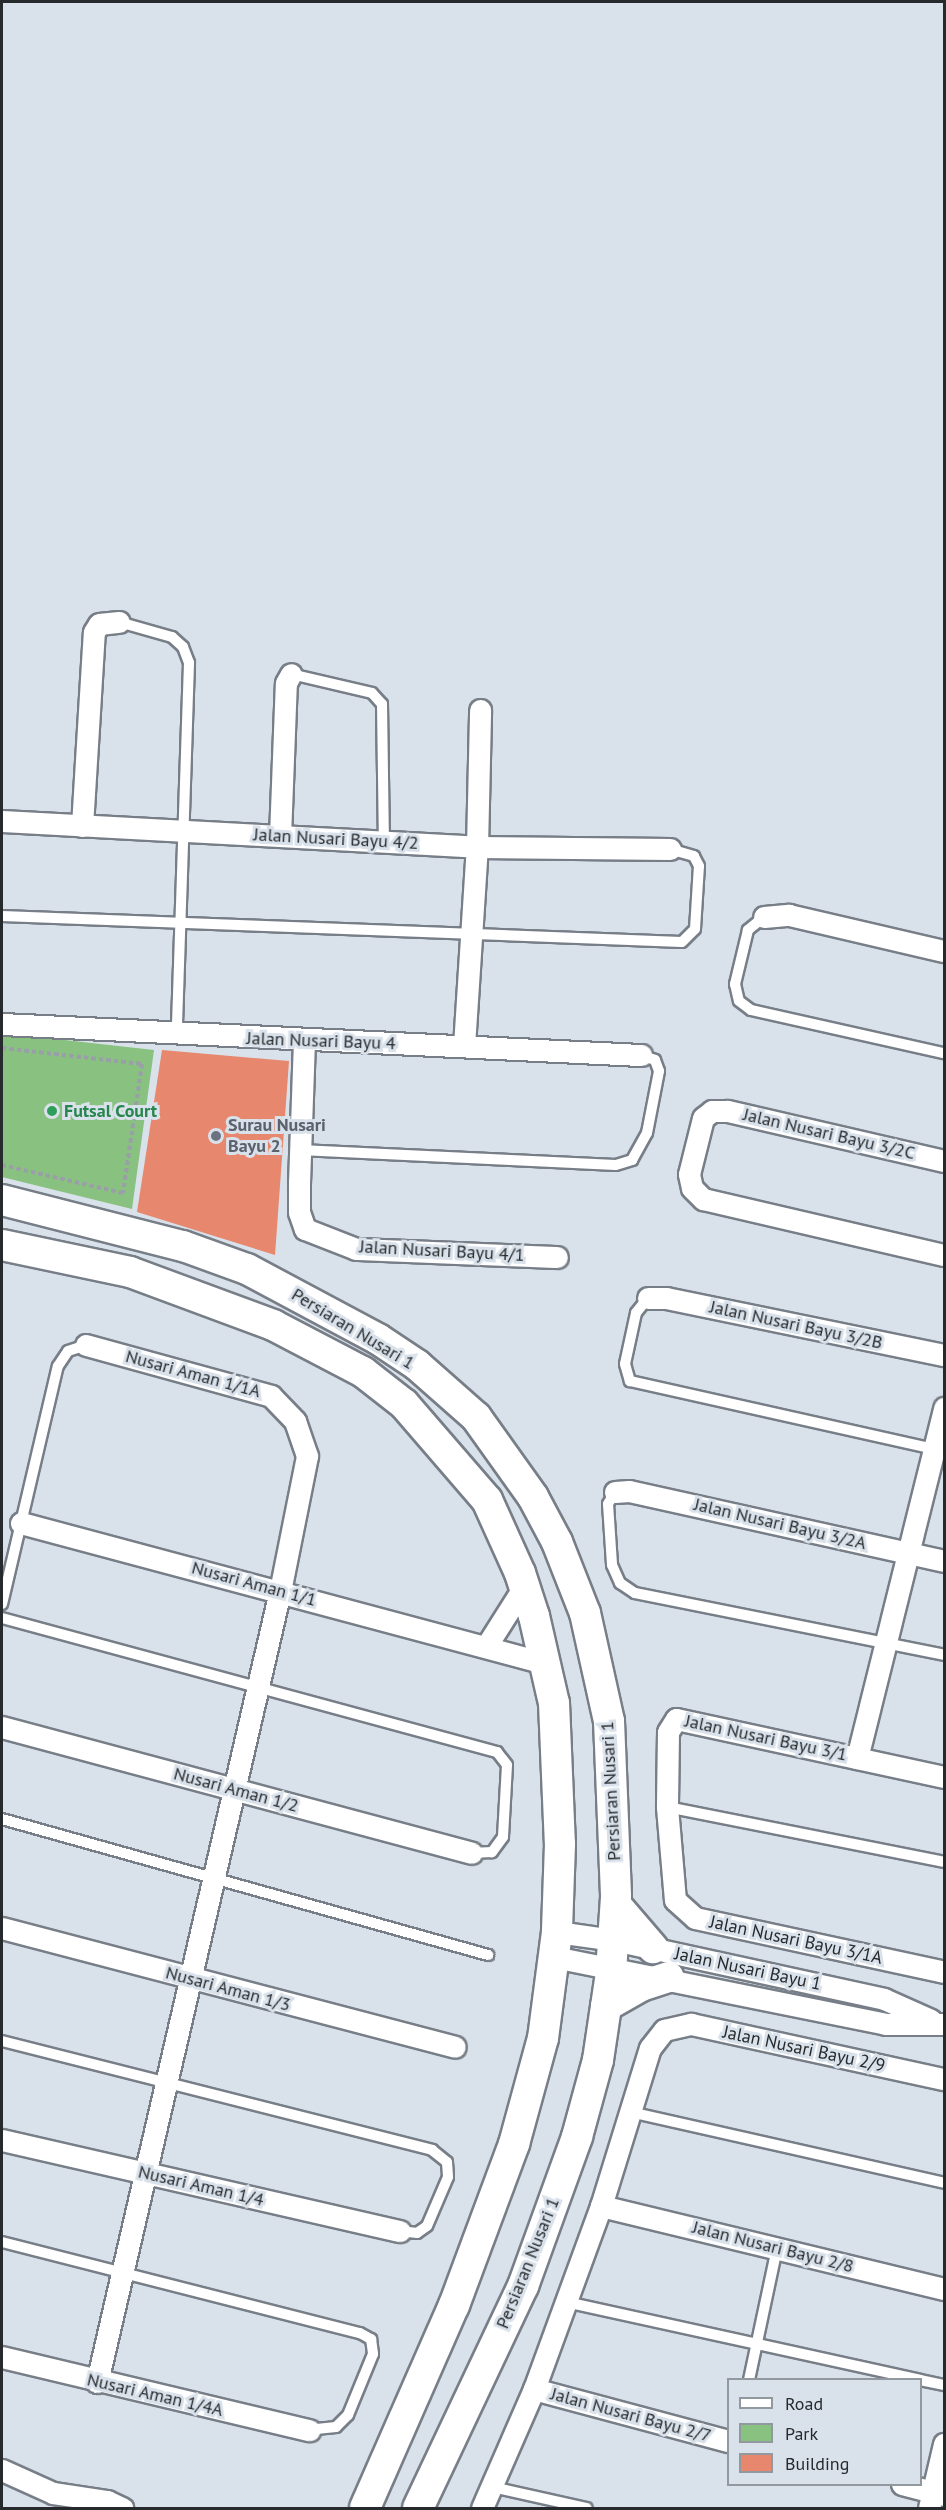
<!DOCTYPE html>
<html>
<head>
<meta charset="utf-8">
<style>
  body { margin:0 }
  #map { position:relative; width:946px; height:2510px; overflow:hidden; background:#d9e1ea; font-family:"PT Sans",sans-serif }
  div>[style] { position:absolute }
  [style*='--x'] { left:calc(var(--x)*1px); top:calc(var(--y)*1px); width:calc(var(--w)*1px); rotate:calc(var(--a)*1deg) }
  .green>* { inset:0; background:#88c180 }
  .building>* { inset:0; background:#e7876e }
  .path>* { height:4px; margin-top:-2px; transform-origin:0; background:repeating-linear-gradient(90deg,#999fa6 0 4.5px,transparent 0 7.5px) }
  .roads { filter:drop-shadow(2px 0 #777e87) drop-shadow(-2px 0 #777e87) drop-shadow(0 2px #777e87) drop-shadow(0 -2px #777e87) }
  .lane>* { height:10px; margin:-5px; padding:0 5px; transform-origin:5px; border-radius:5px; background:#fff }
  .street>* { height:21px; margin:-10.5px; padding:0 10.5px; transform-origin:10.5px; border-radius:10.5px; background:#fff }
  .secondary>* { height:30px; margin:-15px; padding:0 15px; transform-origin:15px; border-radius:15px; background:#fff }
  .dots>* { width:16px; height:16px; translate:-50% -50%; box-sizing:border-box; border:3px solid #d9e1ea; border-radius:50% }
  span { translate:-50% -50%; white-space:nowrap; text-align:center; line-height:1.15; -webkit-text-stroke:6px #d9e1ea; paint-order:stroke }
  .street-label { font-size:18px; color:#262a2d }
  .leisure-label { font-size:18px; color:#27864d; font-weight:700 }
  .left { translate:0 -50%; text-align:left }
  .worship-label { font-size:18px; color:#5b616d; font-weight:700 }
  .frame { position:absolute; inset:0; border:3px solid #262a2d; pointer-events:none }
  .legend { position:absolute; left:727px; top:2378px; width:195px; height:108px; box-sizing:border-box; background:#d9e1ea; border:2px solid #91989e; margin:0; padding:8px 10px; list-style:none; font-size:18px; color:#262a2d }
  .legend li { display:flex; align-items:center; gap:12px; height:30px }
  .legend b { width:30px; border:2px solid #91989e }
</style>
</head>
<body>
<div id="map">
  <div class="green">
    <i style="clip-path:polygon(2px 1033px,154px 1050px,132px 1209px,2px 1177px)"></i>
  </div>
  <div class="building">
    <i style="clip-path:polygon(162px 1050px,289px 1061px,275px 1255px,137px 1212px)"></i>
  </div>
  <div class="path">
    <i style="--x:2;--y:1048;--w:141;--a:6.5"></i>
    <i style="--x:142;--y:1064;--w:130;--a:98.4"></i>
    <i style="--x:123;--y:1193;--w:124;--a:-167"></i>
  </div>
  <div class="roads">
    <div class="lane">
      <i style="--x:119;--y:622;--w:55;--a:15.8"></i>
      <i style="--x:172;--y:637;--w:15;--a:42"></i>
      <i style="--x:183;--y:647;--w:17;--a:69"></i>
      <i style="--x:189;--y:663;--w:371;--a:91.9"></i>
      <i style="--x:291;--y:674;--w:83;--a:13.2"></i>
      <i style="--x:372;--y:693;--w:15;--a:48"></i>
      <i style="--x:382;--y:704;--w:137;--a:89.2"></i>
      <i style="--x:2;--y:916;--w:680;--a:2.19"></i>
      <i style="--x:682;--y:942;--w:18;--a:-45"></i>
      <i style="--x:695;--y:929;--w:63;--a:-86.4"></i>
      <i style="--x:699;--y:866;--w:11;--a:-117"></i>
      <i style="--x:694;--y:856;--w:25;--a:-164"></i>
      <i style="--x:764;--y:917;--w:21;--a:141"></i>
      <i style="--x:748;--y:930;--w:56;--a:103.5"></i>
      <i style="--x:735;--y:984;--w:17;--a:77"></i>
      <i style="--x:739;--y:1001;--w:15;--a:37"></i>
      <i style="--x:751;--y:1010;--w:198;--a:12.6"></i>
      <i style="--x:300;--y:1150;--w:316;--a:2.7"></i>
      <i style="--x:616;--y:1165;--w:17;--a:-17"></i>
      <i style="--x:632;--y:1160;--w:31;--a:-61"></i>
      <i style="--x:647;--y:1133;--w:63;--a:-79"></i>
      <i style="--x:659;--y:1071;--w:12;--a:-110"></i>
      <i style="--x:655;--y:1060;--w:15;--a:-160"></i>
      <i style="--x:648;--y:1298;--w:19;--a:129"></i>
      <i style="--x:636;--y:1313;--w:52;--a:102.2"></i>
      <i style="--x:625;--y:1364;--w:18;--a:74"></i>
      <i style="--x:630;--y:1381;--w:322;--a:12.6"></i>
      <i style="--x:615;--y:1492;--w:14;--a:120"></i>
      <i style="--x:608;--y:1504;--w:61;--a:86.2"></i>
      <i style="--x:612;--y:1565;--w:20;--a:66"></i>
      <i style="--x:620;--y:1583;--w:18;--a:34"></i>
      <i style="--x:635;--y:1593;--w:315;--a:11.3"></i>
      <i style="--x:2;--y:1604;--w:244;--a:-76.8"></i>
      <i style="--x:58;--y:1366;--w:18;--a:-56"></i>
      <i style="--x:68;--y:1351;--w:19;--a:-18"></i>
      <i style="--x:2;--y:1618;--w:513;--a:15.15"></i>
      <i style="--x:497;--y:1752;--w:16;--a:52"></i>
      <i style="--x:507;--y:1765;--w:72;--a:93.2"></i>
      <i style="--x:503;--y:1837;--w:19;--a:126"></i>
      <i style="--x:492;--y:1852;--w:21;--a:177"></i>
      <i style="--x:667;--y:1807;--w:282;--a:11.2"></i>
      <i style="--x:2;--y:1819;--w:505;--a:15.63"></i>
      <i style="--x:2;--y:2041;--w:444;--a:14.2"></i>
      <i style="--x:432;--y:2150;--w:19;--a:39"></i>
      <i style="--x:447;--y:2162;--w:15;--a:86"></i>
      <i style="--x:448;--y:2177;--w:53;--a:113.2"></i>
      <i style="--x:427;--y:2226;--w:12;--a:145"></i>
      <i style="--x:417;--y:2233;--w:17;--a:-173"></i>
      <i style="--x:630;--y:2112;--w:322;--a:12.7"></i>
      <i style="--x:2;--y:2242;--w:369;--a:14.3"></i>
      <i style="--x:360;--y:2333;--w:13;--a:29"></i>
      <i style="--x:371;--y:2339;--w:15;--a:82"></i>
      <i style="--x:373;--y:2354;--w:66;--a:112.3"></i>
      <i style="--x:348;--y:2415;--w:17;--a:135"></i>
      <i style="--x:336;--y:2427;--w:27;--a:174"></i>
      <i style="--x:566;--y:2302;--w:362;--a:12.4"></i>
      <i style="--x:749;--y:2380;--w:135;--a:-78"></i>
      <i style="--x:920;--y:2380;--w:25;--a:12"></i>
      <i style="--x:492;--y:2487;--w:97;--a:12.5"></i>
    </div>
    <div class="street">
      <i style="--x:2;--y:821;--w:476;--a:3.1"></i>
      <i style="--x:477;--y:847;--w:193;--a:0.6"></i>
      <i style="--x:82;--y:826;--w:194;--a:-86.5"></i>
      <i style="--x:94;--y:632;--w:9;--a:-58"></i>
      <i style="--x:99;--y:624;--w:20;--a:-6"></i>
      <i style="--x:280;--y:836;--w:153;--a:-87.8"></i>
      <i style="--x:286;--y:683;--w:10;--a:-61"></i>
      <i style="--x:764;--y:917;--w:25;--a:-5"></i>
      <i style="--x:789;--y:915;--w:159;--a:13.1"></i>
      <i style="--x:2;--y:1024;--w:640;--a:2.78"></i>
      <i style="--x:304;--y:1040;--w:141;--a:92"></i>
      <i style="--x:299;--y:1181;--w:31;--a:90"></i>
      <i style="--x:299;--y:1212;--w:18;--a:71"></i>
      <i style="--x:305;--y:1229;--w:55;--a:21.4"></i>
      <i style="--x:356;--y:1249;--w:201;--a:2.3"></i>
      <i style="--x:464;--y:1046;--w:199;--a:-86.3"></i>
      <i style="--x:477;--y:847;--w:137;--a:-88.7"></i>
      <i style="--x:944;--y:1161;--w:223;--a:-167"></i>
      <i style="--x:727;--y:1111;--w:15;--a:180"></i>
      <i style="--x:712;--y:1111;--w:11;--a:142"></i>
      <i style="--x:703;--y:1118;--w:58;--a:104"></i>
      <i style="--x:689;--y:1174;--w:14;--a:78"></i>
      <i style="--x:692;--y:1188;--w:16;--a:45"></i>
      <i style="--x:703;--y:1199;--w:247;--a:13.1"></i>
      <i style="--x:648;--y:1298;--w:18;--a:0"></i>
      <i style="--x:666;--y:1298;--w:284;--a:11.6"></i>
      <i style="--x:86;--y:1345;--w:192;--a:15.4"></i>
      <i style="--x:271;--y:1396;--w:35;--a:46"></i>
      <i style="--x:295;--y:1421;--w:37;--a:71"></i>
      <i style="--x:307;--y:1456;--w:138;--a:101.3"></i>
      <i style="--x:280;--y:1591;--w:812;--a:103.03"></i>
      <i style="--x:615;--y:1492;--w:14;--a:-4"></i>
      <i style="--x:629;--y:1491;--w:323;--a:12.5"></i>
      <i style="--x:21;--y:1523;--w:541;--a:14.99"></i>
      <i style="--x:487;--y:1645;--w:71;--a:-57.7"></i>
      <i style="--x:2;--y:1727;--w:486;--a:15"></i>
      <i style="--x:857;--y:1758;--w:361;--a:-76"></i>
      <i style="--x:944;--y:1777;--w:274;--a:-167.8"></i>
      <i style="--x:676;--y:1719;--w:15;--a:122"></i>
      <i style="--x:668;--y:1732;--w:75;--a:90.8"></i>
      <i style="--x:667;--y:1807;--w:93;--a:85.1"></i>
      <i style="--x:675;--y:1900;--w:27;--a:42"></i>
      <i style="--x:695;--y:1918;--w:255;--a:12.2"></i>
      <i style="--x:2;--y:1928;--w:468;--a:14.7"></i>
      <i style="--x:557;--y:1932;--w:58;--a:8"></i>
      <i style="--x:614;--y:1940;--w:276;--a:12.3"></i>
      <i style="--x:884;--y:1999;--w:51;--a:24.1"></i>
      <i style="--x:554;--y:1957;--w:338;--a:11.4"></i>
      <i style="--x:885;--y:2024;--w:59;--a:0"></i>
      <i style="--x:2;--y:2140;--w:408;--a:12.9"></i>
      <i style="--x:601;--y:2206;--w:353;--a:13.6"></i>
      <i style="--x:2;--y:2357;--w:316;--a:13.4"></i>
      <i style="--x:534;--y:2389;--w:201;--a:15"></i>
      <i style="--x:2;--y:2470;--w:56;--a:24.3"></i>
      <i style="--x:53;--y:2493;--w:55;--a:8.4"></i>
      <i style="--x:107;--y:2501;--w:17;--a:25"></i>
      <i style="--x:902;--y:2484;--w:43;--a:14.7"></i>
      <i style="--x:482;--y:2508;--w:130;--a:-66.4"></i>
      <i style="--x:534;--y:2389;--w:195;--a:-69.9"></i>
      <i style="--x:601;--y:2206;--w:165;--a:-72.8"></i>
      <i style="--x:650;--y:2048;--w:23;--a:-52"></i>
      <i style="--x:664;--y:2030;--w:28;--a:-13"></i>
      <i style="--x:691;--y:2024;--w:259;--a:12.3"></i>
      <i style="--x:929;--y:2508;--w:66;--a:-76.8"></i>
    </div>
    <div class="secondary">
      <i style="--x:2;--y:1200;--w:187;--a:14.3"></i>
      <i style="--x:183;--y:1246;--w:68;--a:19.8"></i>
      <i style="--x:247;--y:1269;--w:149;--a:28.1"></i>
      <i style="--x:378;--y:1339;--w:47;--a:33.7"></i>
      <i style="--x:417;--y:1365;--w:79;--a:41.4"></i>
      <i style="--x:476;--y:1417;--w:98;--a:54.5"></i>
      <i style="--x:533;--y:1497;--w:51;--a:61.9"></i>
      <i style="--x:557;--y:1542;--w:76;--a:68.5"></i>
      <i style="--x:585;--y:1613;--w:111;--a:77.5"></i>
      <i style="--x:609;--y:1721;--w:176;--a:87.7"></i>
      <i style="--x:616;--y:1897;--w:76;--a:93.8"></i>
      <i style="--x:611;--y:1973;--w:88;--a:98.5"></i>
      <i style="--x:598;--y:2060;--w:80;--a:105.3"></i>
      <i style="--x:577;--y:2137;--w:158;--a:109.9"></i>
      <i style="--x:523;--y:2286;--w:246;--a:115.3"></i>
      <i style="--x:2;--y:1245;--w:131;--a:11.9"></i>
      <i style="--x:130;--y:1272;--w:153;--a:20.3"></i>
      <i style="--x:273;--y:1325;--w:102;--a:27.6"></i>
      <i style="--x:363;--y:1372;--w:52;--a:38"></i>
      <i style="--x:404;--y:1404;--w:127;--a:49.2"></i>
      <i style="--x:487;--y:1500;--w:80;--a:65.7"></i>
      <i style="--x:520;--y:1573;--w:45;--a:72"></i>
      <i style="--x:534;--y:1616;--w:89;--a:77.1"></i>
      <i style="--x:554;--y:1703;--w:141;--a:87.6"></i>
      <i style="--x:560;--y:1844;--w:88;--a:92"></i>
      <i style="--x:557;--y:1932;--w:107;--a:97.5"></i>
      <i style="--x:543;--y:2038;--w:110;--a:105.3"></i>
      <i style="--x:514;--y:2144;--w:172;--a:110.4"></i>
      <i style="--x:454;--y:2305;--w:222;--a:113.7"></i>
      <i style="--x:616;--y:1905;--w:57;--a:49.3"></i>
      <i style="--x:606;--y:2006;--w:40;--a:-29.7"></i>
      <i style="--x:641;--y:1986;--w:29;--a:-18"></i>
    </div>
  </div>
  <div class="dots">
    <i style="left:52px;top:1111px;background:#2e9e5b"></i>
    <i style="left:216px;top:1136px;background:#6b7280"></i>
  </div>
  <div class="street-label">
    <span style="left:336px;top:839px;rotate:3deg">Jalan Nusari Bayu 4/2</span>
    <span style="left:321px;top:1041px;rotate:2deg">Jalan Nusari Bayu 4</span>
    <span style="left:829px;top:1134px;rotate:13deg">Jalan Nusari Bayu 3/2C</span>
    <span style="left:442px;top:1251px;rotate:3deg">Jalan Nusari Bayu 4/1</span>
    <span style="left:796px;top:1325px;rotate:12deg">Jalan Nusari Bayu 3/2B</span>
    <span style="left:353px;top:1329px;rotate:31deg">Persiaran Nusari 1</span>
    <span style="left:193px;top:1374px;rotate:15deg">Nusari Aman 1/1A</span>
    <span style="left:780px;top:1524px;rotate:13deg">Jalan Nusari Bayu 3/2A</span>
    <span style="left:254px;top:1584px;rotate:15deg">Nusari Aman 1/1</span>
    <span style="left:766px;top:1738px;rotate:12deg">Jalan Nusari Bayu 3/1</span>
    <span style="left:236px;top:1790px;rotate:15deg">Nusari Aman 1/2</span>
    <span style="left:611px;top:1791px;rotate:-93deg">Persiaran Nusari 1</span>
    <span style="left:796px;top:1940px;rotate:12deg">Jalan Nusari Bayu 3/1A</span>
    <span style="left:748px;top:1969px;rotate:12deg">Jalan Nusari Bayu 1</span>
    <span style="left:228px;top:1989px;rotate:15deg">Nusari Aman 1/3</span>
    <span style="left:804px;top:2049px;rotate:12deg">Jalan Nusari Bayu 2/9</span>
    <span style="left:201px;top:2186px;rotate:13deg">Nusari Aman 1/4</span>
    <span style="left:773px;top:2247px;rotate:14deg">Jalan Nusari Bayu 2/8</span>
    <span style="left:528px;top:2263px;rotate:-68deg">Persiaran Nusari 1</span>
    <span style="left:155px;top:2395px;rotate:13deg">Nusari Aman 1/4A</span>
    <span style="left:631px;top:2415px;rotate:15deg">Jalan Nusari Bayu 2/7</span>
  </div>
  <div class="leisure-label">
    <span class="left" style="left:64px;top:1111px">Futsal Court</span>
  </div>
  <div class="worship-label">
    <span class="left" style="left:228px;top:1136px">Surau Nusari<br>Bayu 2</span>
  </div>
  <div class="frame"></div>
  <ul class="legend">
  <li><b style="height:8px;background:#fff"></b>Road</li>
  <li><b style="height:16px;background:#88c180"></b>Park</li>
  <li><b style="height:16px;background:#e7876e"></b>Building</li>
  </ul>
</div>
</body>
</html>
